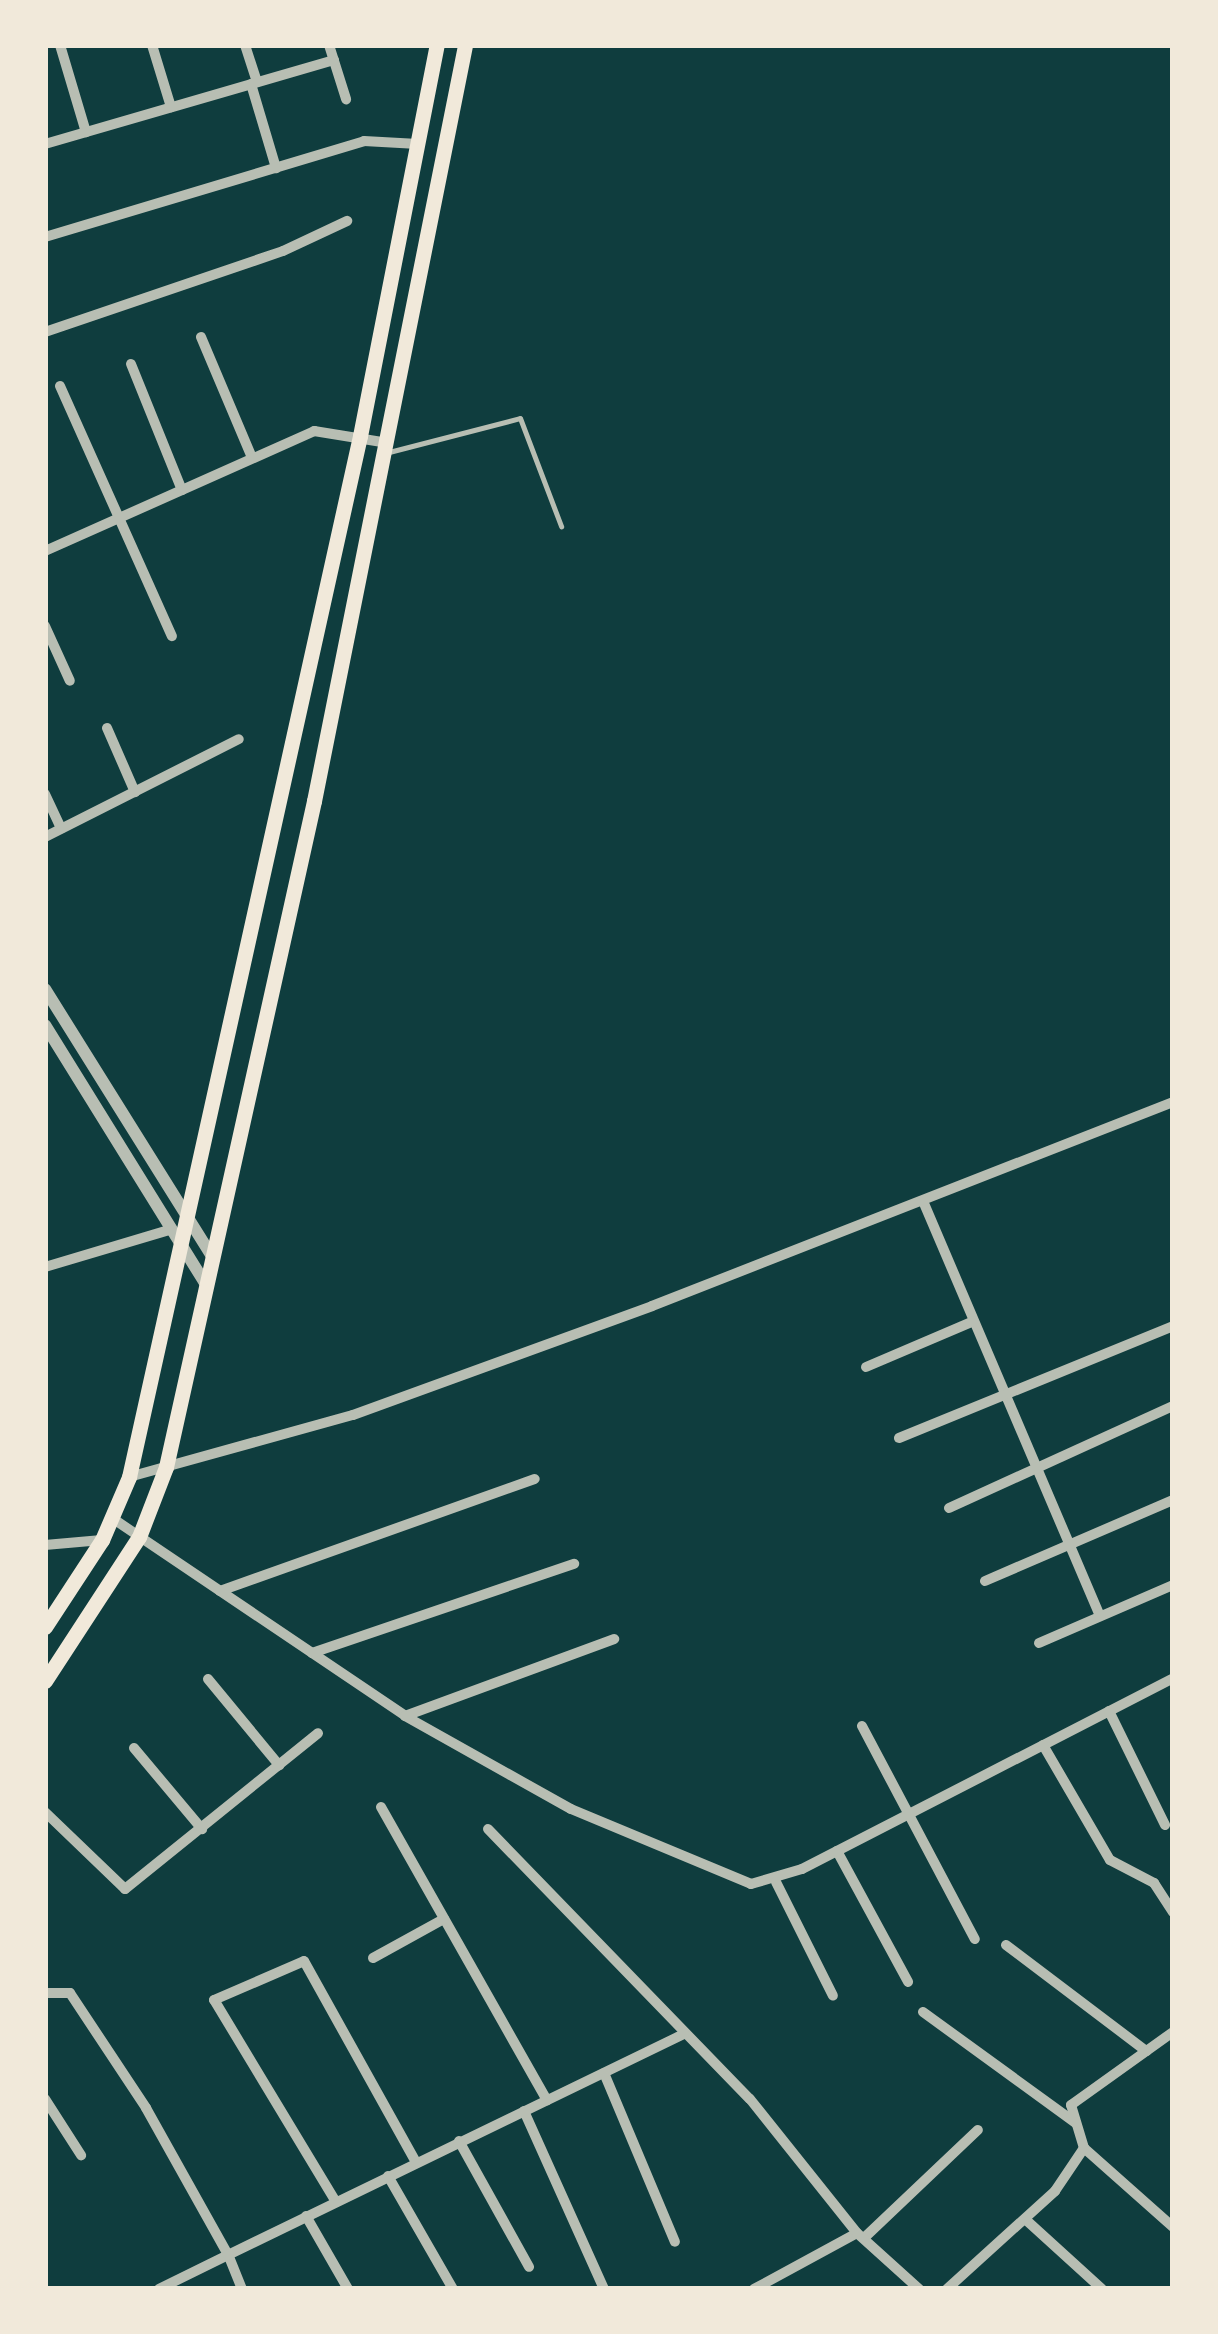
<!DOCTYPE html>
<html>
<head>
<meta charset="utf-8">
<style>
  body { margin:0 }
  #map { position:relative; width:1218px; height:2334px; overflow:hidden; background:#0f3d3e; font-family:"Fira Sans Condensed",sans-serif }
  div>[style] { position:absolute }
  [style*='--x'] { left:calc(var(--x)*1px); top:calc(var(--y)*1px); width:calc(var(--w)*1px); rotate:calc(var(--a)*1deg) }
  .service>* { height:5px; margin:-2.5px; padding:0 2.5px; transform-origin:2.5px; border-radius:2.5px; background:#b8beb3 }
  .minor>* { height:10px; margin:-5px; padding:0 5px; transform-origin:5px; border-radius:5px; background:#b8beb3 }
  .tertiary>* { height:12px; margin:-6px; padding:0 6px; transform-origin:6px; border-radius:6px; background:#b8beb3 }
  .primary>* { height:15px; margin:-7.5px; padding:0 7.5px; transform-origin:7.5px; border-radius:7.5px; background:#f1e9da }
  span { translate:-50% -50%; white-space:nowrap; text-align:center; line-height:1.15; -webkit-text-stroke:9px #f1e9da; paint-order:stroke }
  .frame { position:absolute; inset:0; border:48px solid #f1e9da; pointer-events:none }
</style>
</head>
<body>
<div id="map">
  <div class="service">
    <i style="--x:389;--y:452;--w:135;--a:-14.5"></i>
    <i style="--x:520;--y:418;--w:116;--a:69.2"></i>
  </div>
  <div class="minor">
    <i style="--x:60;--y:45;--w:91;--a:73.4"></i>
    <i style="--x:152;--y:45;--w:65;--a:73"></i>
    <i style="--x:245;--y:45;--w:39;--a:72"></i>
    <i style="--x:329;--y:45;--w:57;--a:72.5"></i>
    <i style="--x:251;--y:84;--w:88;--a:73.4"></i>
    <i style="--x:45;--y:144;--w:301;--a:-16.2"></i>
    <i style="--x:45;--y:237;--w:333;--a:-16.7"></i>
    <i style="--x:364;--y:141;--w:54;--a:3.2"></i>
    <i style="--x:45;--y:332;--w:251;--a:-18.8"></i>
    <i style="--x:283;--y:251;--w:71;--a:-25.1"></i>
    <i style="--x:201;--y:337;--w:131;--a:67.1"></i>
    <i style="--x:131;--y:364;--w:136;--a:68"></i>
    <i style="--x:60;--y:386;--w:274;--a:65.9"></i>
    <i style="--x:45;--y:551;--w:295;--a:-24"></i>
    <i style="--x:314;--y:431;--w:75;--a:9.2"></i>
    <i style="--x:45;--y:626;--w:60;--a:65.6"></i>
    <i style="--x:107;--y:728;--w:70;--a:66.4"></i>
    <i style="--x:45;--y:794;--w:38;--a:65"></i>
    <i style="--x:45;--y:837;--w:217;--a:-26.8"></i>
    <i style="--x:923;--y:1201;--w:451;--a:66.9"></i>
    <i style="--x:45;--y:1267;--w:129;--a:-16.6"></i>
    <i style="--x:866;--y:1367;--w:117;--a:-23.1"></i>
    <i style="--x:899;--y:1438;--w:296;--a:-22.2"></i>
    <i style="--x:129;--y:1477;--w:232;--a:-15.5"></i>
    <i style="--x:353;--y:1415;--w:318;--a:-20"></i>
    <i style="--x:652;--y:1306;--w:560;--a:-21.38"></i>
    <i style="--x:949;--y:1508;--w:246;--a:-24.5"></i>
    <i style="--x:112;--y:1518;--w:354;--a:34"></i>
    <i style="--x:405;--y:1716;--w:190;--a:29.3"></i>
    <i style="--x:571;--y:1809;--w:195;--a:22.6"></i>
    <i style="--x:751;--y:1884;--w:53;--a:-16.4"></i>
    <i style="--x:802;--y:1869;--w:417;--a:-27.2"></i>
    <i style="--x:45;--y:1545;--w:57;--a:-5"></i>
    <i style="--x:985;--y:1581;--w:205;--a:-23.3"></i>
    <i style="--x:220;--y:1591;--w:334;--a:-19.6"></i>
    <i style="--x:1039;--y:1643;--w:146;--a:-23.4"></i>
    <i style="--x:312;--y:1653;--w:277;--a:-18.8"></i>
    <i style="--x:208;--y:1679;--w:112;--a:50.5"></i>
    <i style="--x:1109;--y:1711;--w:127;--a:63.8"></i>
    <i style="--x:405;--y:1716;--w:223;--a:-20.2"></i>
    <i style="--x:862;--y:1726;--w:241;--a:62.1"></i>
    <i style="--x:1043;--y:1745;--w:133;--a:59.8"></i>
    <i style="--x:1110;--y:1860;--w:50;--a:27.6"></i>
    <i style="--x:1154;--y:1883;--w:35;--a:57"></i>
    <i style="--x:134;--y:1748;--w:106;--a:50"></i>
    <i style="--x:381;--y:1807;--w:337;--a:60.5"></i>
    <i style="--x:45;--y:1812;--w:111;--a:43.9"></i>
    <i style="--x:125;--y:1889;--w:248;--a:-38.9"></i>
    <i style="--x:488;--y:1829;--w:376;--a:45.9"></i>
    <i style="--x:750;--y:2099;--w:171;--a:51.4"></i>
    <i style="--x:837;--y:1851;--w:149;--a:61.5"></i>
    <i style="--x:776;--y:1882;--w:127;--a:63.4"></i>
    <i style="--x:1006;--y:1945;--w:176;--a:37.1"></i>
    <i style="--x:373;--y:1958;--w:81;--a:-28.8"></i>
    <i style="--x:45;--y:1993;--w:25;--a:0"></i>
    <i style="--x:70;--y:1993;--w:138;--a:56.5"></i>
    <i style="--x:146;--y:2108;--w:168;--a:60.8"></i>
    <i style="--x:228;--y:2255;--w:77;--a:153.8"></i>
    <i style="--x:923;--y:2012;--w:189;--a:36"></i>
    <i style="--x:604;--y:2073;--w:183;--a:67.2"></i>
    <i style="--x:45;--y:2099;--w:67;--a:57.3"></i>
    <i style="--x:524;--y:2111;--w:195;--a:65.8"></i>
    <i style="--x:459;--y:2141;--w:144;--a:60.9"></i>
    <i style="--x:1084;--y:2148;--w:119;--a:41.6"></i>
    <i style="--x:388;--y:2176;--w:130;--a:60.1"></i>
    <i style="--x:336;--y:2202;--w:236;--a:-121.1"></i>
    <i style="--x:214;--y:2000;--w:98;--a:-23.4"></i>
    <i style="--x:304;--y:1961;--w:230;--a:60.9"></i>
    <i style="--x:306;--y:2216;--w:84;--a:60.1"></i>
    <i style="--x:1025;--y:2219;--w:104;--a:42.3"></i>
    <i style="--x:864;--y:2238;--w:157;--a:-43.5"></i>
    <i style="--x:242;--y:2289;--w:37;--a:-112"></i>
    <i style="--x:228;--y:2255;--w:507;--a:-25.86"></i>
    <i style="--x:754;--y:2289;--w:117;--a:-28.5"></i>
    <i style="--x:857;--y:2233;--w:84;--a:42.1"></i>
    <i style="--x:947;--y:2289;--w:146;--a:-42.2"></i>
    <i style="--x:1055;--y:2191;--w:52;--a:-56"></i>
    <i style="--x:1084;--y:2148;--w:45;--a:-106.8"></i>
    <i style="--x:1071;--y:2105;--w:125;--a:-35.6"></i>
  </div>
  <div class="tertiary">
    <i style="--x:45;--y:989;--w:317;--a:58"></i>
    <i style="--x:45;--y:1025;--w:307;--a:58.2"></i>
  </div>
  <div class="primary">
    <i style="--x:45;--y:1627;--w:104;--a:-56.8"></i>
    <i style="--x:102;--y:1540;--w:69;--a:-66.8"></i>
    <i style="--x:129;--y:1477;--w:1066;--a:-77.49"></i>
    <i style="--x:360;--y:436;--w:399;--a:-78.9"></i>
    <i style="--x:45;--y:1681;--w:172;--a:-56.9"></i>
    <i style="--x:139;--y:1537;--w:75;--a:-68.9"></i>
    <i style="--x:166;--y:1467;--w:682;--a:-77.47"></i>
    <i style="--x:314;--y:801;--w:771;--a:-78.7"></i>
  </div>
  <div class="frame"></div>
</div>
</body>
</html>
